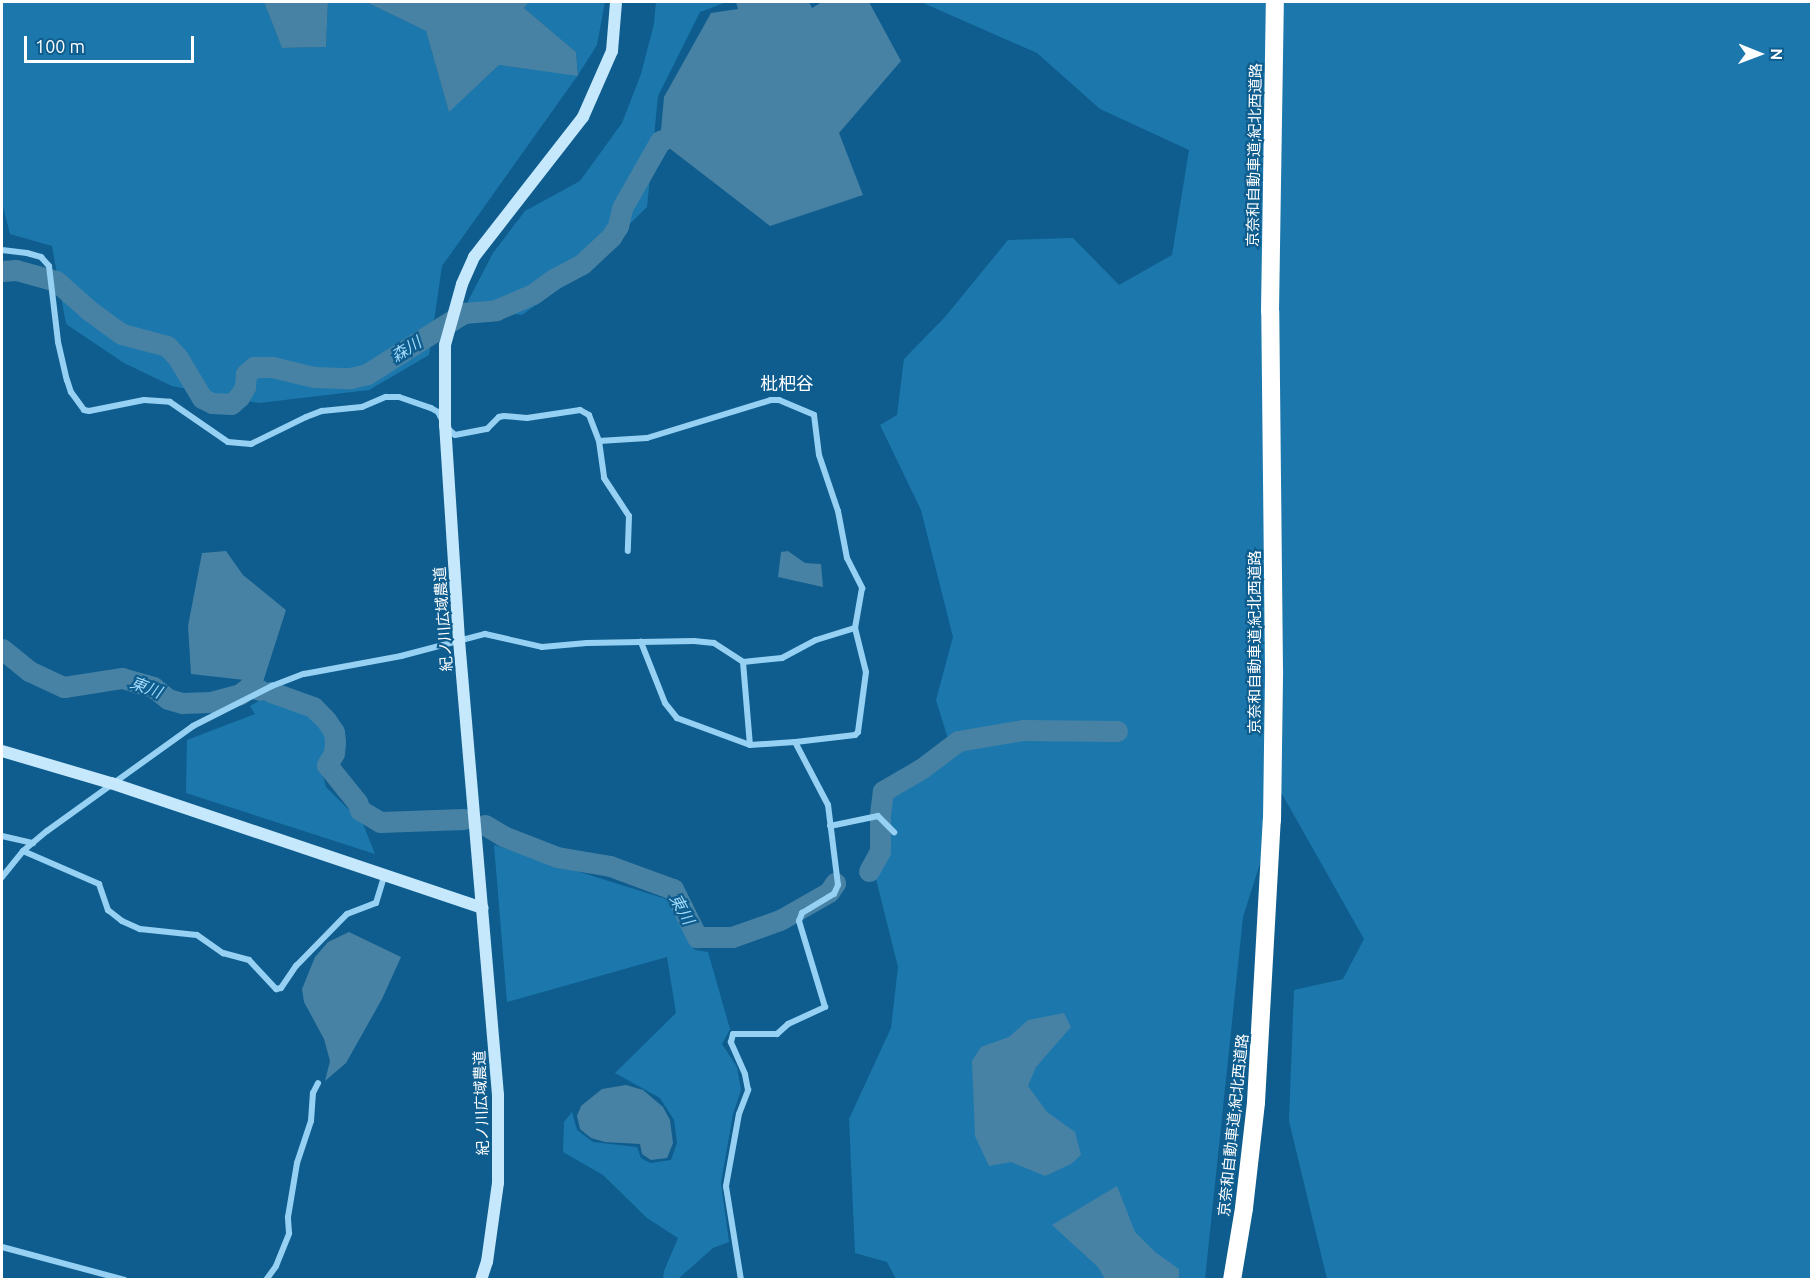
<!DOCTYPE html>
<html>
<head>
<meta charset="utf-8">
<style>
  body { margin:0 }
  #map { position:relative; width:1813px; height:1281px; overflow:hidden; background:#0e5d8e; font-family:Ubuntu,"Noto Sans JP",sans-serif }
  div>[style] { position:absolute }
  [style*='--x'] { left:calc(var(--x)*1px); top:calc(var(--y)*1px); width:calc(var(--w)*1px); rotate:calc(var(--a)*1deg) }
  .green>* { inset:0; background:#1c78ac }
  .water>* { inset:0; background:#4782a5 }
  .river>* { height:21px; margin:-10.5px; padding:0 10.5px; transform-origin:10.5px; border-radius:10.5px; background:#4782a5 }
  .street>* { height:6px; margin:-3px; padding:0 3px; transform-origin:3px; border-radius:3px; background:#96d1f4 }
  .secondary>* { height:12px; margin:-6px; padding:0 6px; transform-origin:6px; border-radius:6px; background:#c5e8fd }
  .highway>* { height:18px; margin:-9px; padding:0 9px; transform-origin:9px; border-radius:9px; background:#fff }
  span { translate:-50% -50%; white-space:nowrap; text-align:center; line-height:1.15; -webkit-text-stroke:4.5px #0e5d8e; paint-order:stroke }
  .street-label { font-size:15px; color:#fff }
  .water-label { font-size:16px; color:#a2dbfb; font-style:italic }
  .quarter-label { font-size:18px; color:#fff }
  .frame { position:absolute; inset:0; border:3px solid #fff; pointer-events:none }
  .north { position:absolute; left:1729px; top:24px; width:60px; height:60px; -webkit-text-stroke:4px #0e5d8e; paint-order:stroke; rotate:91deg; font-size:16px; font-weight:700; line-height:24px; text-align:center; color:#fff }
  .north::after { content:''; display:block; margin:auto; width:21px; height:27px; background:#fff; clip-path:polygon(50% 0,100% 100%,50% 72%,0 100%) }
  .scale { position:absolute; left:24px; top:36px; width:170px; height:27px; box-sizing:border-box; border:3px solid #fff; border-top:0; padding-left:8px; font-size:18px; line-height:21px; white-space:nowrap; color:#fff; -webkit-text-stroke:4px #0e5d8e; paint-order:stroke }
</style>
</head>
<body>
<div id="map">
  <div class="green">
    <i style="clip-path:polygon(2px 2px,264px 2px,282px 48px,326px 47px,328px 2px,366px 2px,426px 31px,449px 111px,499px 65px,578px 75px,576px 52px,524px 8px,529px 2px,605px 2px,597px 45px,578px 75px,442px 266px,429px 355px,369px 390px,259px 403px,172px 386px,124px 363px,66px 324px,52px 246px,10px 234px,2px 203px)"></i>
    <i style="clip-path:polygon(656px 2px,727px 2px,700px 12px,658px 96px,647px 207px,580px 273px,522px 315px,465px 307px,493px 253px,525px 211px,580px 181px,622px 123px,641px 74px,654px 24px)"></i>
    <i style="clip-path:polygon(921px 2px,1811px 2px,1811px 1279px,1327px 1279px,1289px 1121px,1294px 990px,1343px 979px,1364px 939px,1282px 794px,1243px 917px,1205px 1279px,896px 1279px,887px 1262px,855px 1253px,849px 1119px,891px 1028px,898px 967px,875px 875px,884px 809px,896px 772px,920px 763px,949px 742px,936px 700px,953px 637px,921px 510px,880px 425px,897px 415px,904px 359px,945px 317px,1008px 240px,1073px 238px,1119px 285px,1172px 255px,1189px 150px,1100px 109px,1037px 53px)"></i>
    <i style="clip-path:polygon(264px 698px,308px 710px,322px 723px,328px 736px,327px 751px,320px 765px,326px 787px,363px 824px,375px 854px,186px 793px,187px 740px,255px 714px,250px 706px)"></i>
    <i style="clip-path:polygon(494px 845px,666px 899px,695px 950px,708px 952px,730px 1029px,722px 1044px,737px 1067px,741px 1090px,733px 1114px,721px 1183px,729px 1242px,713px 1248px,678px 1279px,663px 1279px,664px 1271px,678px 1238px,647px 1218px,603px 1175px,563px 1152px,564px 1122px,572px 1112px,577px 1130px,593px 1142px,637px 1147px,641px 1158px,650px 1163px,671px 1160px,677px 1143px,674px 1120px,660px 1098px,615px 1073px,676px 1013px,667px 957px,507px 1002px)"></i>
  </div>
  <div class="water">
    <i style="clip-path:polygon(264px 2px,328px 2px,326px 47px,282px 48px)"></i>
    <i style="clip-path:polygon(366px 2px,529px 2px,524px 8px,576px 52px,578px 76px,499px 65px,449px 112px,426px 31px)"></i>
    <i style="clip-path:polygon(736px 2px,809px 2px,812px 8px,822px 2px,869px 2px,901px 61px,839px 133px,863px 195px,770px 226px,660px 141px,664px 97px,711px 13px,738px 9px)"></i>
    <i style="clip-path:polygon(226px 551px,243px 575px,286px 610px,263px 682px,191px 674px,188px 626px,202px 553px)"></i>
    <i style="clip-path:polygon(788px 551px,805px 563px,821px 564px,823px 587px,778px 577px,781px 552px)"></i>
    <i style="clip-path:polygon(349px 932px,401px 957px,382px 999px,346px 1063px,325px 1081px,330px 1061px,324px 1039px,304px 1002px,302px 989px,315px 957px,328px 942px)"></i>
    <i style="clip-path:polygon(1064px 1013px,1071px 1027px,1036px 1067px,1028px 1086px,1047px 1112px,1075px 1132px,1081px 1155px,1071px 1164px,1045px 1176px,1011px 1162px,989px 1166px,975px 1136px,972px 1061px,981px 1047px,1009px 1037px,1028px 1020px)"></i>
    <i style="clip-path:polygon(626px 1085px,643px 1090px,663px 1107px,670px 1120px,673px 1143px,667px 1158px,651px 1160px,642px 1154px,640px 1144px,605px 1142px,591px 1138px,580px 1129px,577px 1116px,581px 1106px,602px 1089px)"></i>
    <i style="clip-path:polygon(1117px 1186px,1135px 1232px,1155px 1252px,1179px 1269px,1179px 1279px,1105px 1279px,1098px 1267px,1052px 1225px)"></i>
  </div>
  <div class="river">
    <i style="--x:2;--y:271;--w:14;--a:-4"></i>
    <i style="--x:16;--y:270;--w:41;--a:15.4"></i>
    <i style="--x:56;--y:281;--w:45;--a:41.4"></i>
    <i style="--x:90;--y:311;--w:39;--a:36"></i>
    <i style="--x:122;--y:334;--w:47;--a:14.9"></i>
    <i style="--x:167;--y:346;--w:16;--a:47"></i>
    <i style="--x:178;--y:358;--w:47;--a:59"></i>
    <i style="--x:202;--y:398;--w:11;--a:27"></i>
    <i style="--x:212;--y:403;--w:19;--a:3"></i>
    <i style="--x:231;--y:404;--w:11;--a:-41"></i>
    <i style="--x:239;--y:397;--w:12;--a:-59"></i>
    <i style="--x:245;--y:387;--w:13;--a:-86"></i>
    <i style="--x:246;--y:374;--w:11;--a:-41"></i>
    <i style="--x:254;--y:367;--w:18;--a:0"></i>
    <i style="--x:272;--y:367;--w:43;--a:13.4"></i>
    <i style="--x:314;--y:377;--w:36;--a:2"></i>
    <i style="--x:350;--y:378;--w:17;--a:-13"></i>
    <i style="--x:367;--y:374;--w:115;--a:-32.2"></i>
    <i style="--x:464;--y:313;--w:32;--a:-5"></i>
    <i style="--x:496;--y:310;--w:40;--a:-23.4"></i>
    <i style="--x:533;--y:294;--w:24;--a:-36"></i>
    <i style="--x:552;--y:280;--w:34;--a:-28"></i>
    <i style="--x:582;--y:264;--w:40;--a:-43"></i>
    <i style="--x:611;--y:237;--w:13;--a:-58"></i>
    <i style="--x:618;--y:226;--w:18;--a:-77"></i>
    <i style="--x:622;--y:208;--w:77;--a:-60.4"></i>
    <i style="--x:660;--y:141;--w:28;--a:-21"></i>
    <i style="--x:2;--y:649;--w:35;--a:39"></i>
    <i style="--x:29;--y:671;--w:38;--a:25"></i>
    <i style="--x:64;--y:687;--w:59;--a:-8.8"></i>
    <i style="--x:122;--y:678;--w:32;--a:16"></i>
    <i style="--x:153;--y:687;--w:19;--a:39"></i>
    <i style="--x:168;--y:699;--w:15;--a:16"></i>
    <i style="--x:182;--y:703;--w:29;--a:-2"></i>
    <i style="--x:211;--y:702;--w:30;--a:-15"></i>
    <i style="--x:240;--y:694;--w:11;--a:-38"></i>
    <i style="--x:249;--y:687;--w:11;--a:15"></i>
    <i style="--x:271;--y:692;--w:45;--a:19.7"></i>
    <i style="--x:313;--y:707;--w:18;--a:45"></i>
    <i style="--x:326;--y:720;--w:14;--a:56"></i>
    <i style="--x:334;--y:732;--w:10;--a:84"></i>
    <i style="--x:335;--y:742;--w:11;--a:95"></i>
    <i style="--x:334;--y:753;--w:14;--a:120"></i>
    <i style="--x:327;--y:765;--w:48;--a:51"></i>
    <i style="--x:357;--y:802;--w:9;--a:69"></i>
    <i style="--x:360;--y:810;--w:23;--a:31"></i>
    <i style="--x:380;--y:822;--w:84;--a:-2"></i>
    <i style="--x:880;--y:814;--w:23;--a:-83"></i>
    <i style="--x:883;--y:791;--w:44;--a:-30.1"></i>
    <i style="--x:921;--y:769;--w:46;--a:-37.1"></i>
    <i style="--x:958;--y:741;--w:66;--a:-9.6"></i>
    <i style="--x:1023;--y:730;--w:94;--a:0.6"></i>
    <i style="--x:485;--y:825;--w:21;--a:31"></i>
    <i style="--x:503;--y:836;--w:58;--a:21.3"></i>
    <i style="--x:557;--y:857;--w:54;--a:9.6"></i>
    <i style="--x:610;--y:866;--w:67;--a:20.1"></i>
    <i style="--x:673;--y:889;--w:54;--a:63.4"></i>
    <i style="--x:697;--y:937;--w:35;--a:0"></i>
    <i style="--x:732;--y:937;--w:51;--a:-19.5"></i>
    <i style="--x:780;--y:920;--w:56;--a:-29.7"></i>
    <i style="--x:829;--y:892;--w:11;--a:-56"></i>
    <i style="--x:869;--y:871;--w:23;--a:-61"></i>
    <i style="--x:880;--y:851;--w:32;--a:-90"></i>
  </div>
  <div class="street">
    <i style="--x:2;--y:250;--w:25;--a:7"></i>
    <i style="--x:27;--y:253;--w:15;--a:16"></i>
    <i style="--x:41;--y:257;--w:12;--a:48"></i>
    <i style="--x:49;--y:266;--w:77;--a:83.2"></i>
    <i style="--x:58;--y:342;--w:39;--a:77"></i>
    <i style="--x:67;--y:380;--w:13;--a:72"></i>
    <i style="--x:71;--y:392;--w:22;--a:54"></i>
    <i style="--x:84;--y:410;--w:5;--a:11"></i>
    <i style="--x:89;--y:411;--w:56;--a:-11.3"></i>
    <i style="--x:144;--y:400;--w:26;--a:4"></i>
    <i style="--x:170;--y:402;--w:70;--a:34.6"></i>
    <i style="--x:228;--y:442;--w:23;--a:5"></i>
    <i style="--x:251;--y:444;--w:61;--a:-26.1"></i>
    <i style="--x:306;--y:417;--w:17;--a:-21"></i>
    <i style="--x:322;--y:411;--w:40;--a:-5.7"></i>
    <i style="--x:362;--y:407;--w:26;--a:-23"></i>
    <i style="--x:386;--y:397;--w:13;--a:0"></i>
    <i style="--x:399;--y:397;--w:34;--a:19"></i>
    <i style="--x:431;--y:408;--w:8;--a:30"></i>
    <i style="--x:438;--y:412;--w:16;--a:63"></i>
    <i style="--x:445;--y:426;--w:13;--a:42"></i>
    <i style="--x:455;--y:435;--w:33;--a:-11"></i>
    <i style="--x:487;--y:429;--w:17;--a:-45"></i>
    <i style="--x:499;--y:417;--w:5;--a:-11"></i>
    <i style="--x:504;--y:416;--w:23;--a:5"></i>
    <i style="--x:527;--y:418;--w:54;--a:-8.6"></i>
    <i style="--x:580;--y:410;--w:10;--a:29"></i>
    <i style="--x:589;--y:415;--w:28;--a:69"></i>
    <i style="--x:599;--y:441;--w:48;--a:-3.6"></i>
    <i style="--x:647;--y:438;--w:130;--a:-17"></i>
    <i style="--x:771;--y:400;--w:8;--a:0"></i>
    <i style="--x:779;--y:400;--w:38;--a:23"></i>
    <i style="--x:814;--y:415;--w:40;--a:82.9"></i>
    <i style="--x:819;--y:455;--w:59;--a:71.3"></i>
    <i style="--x:838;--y:511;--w:48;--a:79.2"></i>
    <i style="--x:847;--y:558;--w:34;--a:63"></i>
    <i style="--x:862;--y:588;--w:41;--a:99.9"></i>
    <i style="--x:855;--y:628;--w:45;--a:76"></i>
    <i style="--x:866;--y:672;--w:61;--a:97.6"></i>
    <i style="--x:858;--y:732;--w:4;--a:135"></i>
    <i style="--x:855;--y:735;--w:60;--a:173.3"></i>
    <i style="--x:795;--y:742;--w:45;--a:176.2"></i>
    <i style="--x:750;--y:745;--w:78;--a:-159.7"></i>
    <i style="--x:677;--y:718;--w:19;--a:-129"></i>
    <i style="--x:665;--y:703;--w:66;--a:-111.5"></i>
    <i style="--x:599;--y:441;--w:37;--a:82"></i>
    <i style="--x:604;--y:478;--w:45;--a:56.7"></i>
    <i style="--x:629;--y:516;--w:35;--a:92"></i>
    <i style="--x:743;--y:662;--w:83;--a:85.2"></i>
    <i style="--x:830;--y:826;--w:49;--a:-11.8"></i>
    <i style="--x:878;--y:816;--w:23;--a:45"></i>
    <i style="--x:2;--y:836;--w:32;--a:13"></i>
    <i style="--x:23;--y:851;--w:83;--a:23.5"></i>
    <i style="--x:99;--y:884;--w:28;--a:71"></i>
    <i style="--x:108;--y:910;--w:18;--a:38"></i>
    <i style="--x:122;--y:921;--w:20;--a:24"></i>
    <i style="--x:140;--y:929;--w:57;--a:6"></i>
    <i style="--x:197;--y:935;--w:32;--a:35"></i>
    <i style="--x:223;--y:953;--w:27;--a:15"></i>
    <i style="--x:249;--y:960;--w:40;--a:47"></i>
    <i style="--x:276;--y:989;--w:5;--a:-11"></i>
    <i style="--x:281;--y:988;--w:27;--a:-56"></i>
    <i style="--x:296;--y:966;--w:73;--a:-45.6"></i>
    <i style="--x:347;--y:914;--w:31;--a:-21"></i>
    <i style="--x:376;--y:903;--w:28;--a:-73"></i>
    <i style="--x:2;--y:877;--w:33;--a:-51"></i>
    <i style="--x:23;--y:851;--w:31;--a:-40"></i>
    <i style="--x:47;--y:831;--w:180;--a:-35.7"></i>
    <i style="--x:193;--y:726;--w:89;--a:-26.9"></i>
    <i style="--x:272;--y:686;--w:34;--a:-21"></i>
    <i style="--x:304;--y:674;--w:99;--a:-10.5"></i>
    <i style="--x:401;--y:656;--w:87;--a:-14.7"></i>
    <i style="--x:485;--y:634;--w:58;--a:12.8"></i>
    <i style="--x:542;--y:647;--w:45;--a:-5.1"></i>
    <i style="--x:587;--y:643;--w:107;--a:-1.1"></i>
    <i style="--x:694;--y:641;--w:20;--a:6"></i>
    <i style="--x:714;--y:643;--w:35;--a:33"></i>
    <i style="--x:743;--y:662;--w:39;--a:-6"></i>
    <i style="--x:782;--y:658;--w:38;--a:-28"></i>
    <i style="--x:816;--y:640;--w:41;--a:-17.1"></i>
    <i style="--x:2;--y:1247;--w:127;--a:15"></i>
    <i style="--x:266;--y:1280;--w:17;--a:-54"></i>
    <i style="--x:276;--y:1266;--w:35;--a:-68"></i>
    <i style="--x:289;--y:1233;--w:16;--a:-94"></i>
    <i style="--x:288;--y:1217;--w:55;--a:-80.5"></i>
    <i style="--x:297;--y:1163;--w:44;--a:-71.6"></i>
    <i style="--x:311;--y:1121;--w:28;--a:-86"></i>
    <i style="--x:313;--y:1093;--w:11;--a:-63"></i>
    <i style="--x:741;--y:1280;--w:95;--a:-99.1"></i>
    <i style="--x:726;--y:1186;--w:73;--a:-79.8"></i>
    <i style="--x:739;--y:1114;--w:26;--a:-69"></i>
    <i style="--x:748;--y:1090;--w:16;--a:-101"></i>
    <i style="--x:745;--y:1074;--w:35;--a:-114"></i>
    <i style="--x:731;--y:1042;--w:8;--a:-76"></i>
    <i style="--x:733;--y:1034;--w:44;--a:0"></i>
    <i style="--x:777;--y:1034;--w:15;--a:-42"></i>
    <i style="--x:788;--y:1024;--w:41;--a:-24.7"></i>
    <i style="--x:825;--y:1007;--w:90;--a:-106.8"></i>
    <i style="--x:799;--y:921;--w:9;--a:-69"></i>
    <i style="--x:802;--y:913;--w:37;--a:-31"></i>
    <i style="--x:834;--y:894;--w:10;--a:-66"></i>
    <i style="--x:838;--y:885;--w:81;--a:-97.1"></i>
    <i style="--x:828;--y:805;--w:71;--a:-117.6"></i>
  </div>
  <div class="secondary">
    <i style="--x:2;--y:751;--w:114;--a:16.4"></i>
    <i style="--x:111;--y:783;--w:392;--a:18.6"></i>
    <i style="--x:481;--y:1280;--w:19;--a:-72"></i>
    <i style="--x:487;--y:1262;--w:80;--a:-82.1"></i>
    <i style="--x:498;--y:1183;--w:88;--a:-90"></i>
    <i style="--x:498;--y:1095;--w:457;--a:-94.9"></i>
    <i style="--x:459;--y:640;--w:214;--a:-93.7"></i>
    <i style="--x:445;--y:426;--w:81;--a:-90"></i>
    <i style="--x:445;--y:345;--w:63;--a:-74.4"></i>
    <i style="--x:462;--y:284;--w:30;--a:-66"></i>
    <i style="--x:474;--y:257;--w:177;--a:-52.1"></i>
    <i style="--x:583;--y:117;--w:72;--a:-66.3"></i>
    <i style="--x:612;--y:51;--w:49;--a:-85.3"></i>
  </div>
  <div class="highway">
    <i style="--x:1232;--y:1280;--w:73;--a:-80.5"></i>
    <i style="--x:1244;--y:1208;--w:107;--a:-83.5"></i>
    <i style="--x:1256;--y:1102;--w:282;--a:-86.8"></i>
    <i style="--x:1272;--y:820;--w:150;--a:-89.2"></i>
    <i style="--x:1274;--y:670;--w:359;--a:-90.6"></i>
    <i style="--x:1270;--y:311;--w:309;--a:-89.1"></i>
  </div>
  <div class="street-label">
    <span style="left:1254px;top:155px;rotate:-89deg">京奈和自動車道;紀北西道路</span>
    <span style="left:443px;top:619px;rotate:-94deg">紀ノ川広域農道</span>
    <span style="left:1255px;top:642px;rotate:-90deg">京奈和自動車道;紀北西道路</span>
    <span style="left:481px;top:1103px;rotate:-92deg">紀ノ川広域農道</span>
    <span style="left:1233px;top:1125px;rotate:-84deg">京奈和自動車道;紀北西道路</span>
  </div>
  <div class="water-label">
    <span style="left:406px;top:349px;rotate:-32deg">森川</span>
    <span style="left:146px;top:687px;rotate:21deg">東川</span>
    <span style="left:682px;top:909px;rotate:61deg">東川</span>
  </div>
  <div class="quarter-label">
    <span style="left:787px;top:383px">枇杷谷</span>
  </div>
  <div class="frame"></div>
  <div class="north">N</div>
  <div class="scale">100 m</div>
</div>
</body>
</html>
